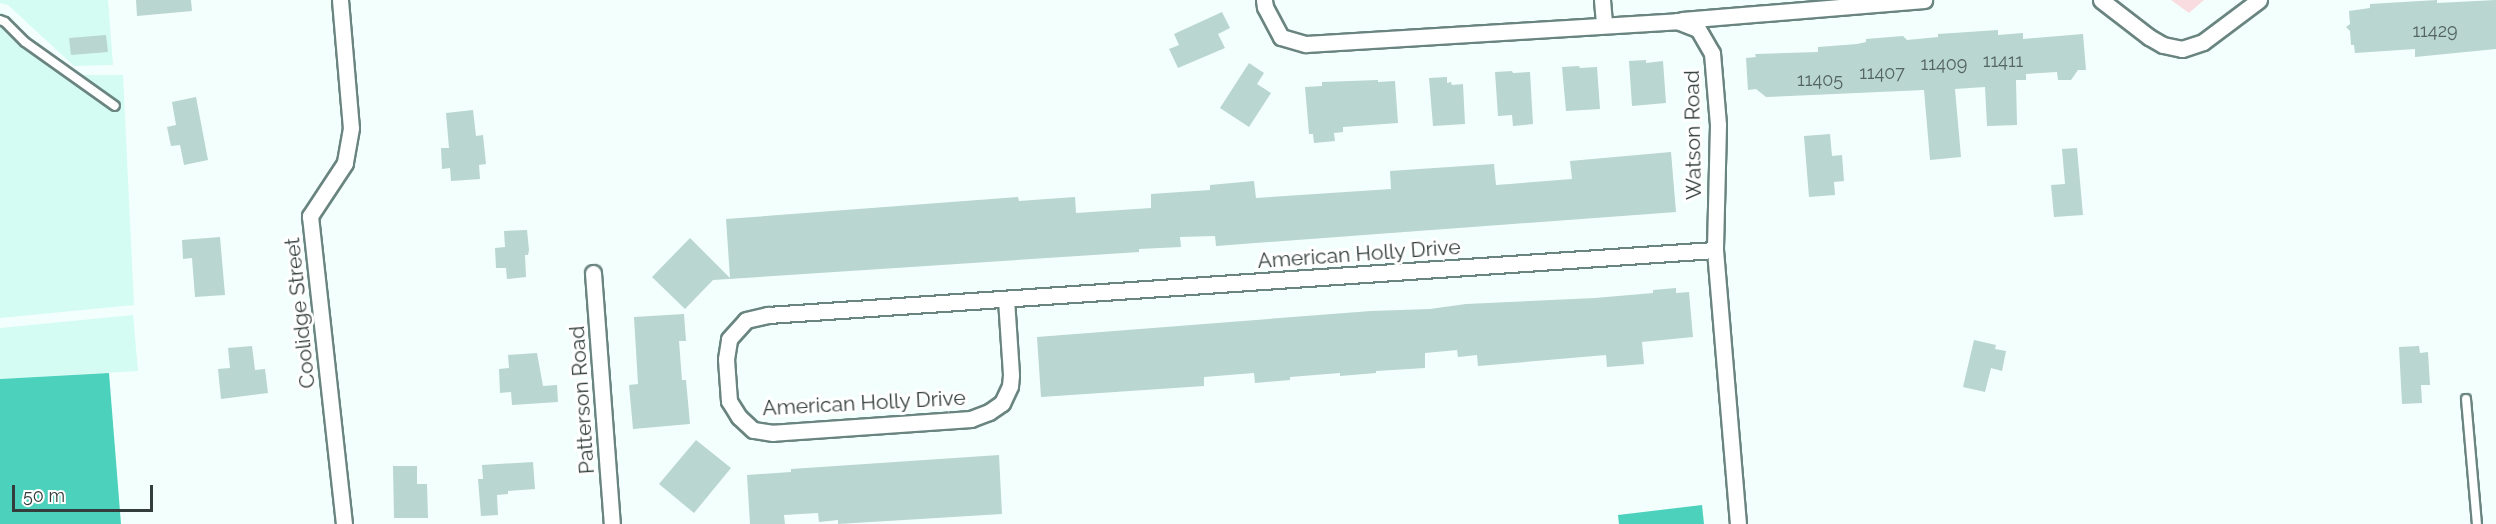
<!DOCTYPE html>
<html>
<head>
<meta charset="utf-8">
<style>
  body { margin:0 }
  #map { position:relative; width:2496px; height:524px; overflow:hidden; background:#f3fffc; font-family:Raleway,sans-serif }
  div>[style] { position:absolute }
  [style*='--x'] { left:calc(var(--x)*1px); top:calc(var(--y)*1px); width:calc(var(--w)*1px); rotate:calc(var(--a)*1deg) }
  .built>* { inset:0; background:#d4fcf3 }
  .green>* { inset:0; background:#f9dcdf }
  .water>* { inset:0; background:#4cd1bc }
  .building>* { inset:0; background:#b9d6d0 }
  .roads { filter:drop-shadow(2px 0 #6a8580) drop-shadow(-2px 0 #6a8580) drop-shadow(0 2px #6a8580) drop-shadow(0 -2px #6a8580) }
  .lane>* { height:8px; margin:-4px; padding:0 4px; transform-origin:4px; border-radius:4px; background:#fff }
  .street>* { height:15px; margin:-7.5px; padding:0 7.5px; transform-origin:7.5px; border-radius:7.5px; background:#fff }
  span { translate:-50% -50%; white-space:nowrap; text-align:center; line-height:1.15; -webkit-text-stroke:6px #fff; paint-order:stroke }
  .number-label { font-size:18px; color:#546461 }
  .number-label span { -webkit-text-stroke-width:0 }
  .street-label { font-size:21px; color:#333e3c }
  .scale { position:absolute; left:12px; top:485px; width:141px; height:27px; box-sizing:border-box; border:3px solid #333e3c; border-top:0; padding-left:8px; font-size:18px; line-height:21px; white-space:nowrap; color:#333e3c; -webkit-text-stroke:4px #fff; paint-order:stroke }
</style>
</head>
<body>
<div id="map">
  <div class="built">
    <i style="clip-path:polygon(0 0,108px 0,113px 65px,74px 66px,8px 5px,0 3px)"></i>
    <i style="clip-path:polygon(0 12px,71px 75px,123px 75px,134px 305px,0 318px)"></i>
    <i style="clip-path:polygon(133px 315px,138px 371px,0 379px,0 328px)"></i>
  </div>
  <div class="green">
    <i style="clip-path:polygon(2171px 0,2204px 0,2189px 13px)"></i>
  </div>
  <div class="water">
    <i style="clip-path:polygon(109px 373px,121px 524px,0 524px,0 379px)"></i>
    <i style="clip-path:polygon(1702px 505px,1704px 524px,1619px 524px,1618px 515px)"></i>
  </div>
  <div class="building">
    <i style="clip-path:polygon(136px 0,191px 0,192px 11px,137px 16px)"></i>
    <i style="clip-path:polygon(2437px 0,2437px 3px,2496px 0,2496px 49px,2415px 57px,2415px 49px,2355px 53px,2354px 45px,2351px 45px,2350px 31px,2346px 27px,2350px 24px,2349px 11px,2370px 8px,2370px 4px)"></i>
    <i style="clip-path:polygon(1222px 12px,1230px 28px,1218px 34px,1225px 48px,1178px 68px,1169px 49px,1179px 45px,1174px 34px)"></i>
    <i style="clip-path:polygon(1998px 30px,1998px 35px,2023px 33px,2023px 39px,2083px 34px,2086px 70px,2078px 70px,2071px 80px,2058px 80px,2057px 72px,2026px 74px,2026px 80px,2016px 80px,2017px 125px,1987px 126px,1985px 87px,1955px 89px,1961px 157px,1930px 160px,1924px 90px,1766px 97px,1756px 89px,1748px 90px,1746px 58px,1756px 57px,1755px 54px,1818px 52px,1818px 47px,1857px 44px,1866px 42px,1866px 39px,1903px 36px,1907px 40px,1938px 37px,1938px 34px)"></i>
    <i style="clip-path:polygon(106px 35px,108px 52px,71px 55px,69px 38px)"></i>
    <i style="clip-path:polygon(1646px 60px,1646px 63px,1663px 61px,1666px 103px,1632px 106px,1629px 61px)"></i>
    <i style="clip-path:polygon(1249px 63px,1264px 73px,1257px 84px,1271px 93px,1249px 127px,1220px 108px)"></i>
    <i style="clip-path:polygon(1579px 66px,1580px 68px,1597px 67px,1600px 109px,1566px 111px,1562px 67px)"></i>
    <i style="clip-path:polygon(1512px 71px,1513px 73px,1530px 72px,1533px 124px,1513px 126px,1512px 115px,1498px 116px,1495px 72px)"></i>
    <i style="clip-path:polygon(1447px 77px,1447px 83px,1451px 82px,1452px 85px,1463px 84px,1465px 124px,1433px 126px,1429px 78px)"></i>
    <i style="clip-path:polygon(1378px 80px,1378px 82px,1395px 81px,1398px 123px,1343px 127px,1343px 132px,1334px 133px,1335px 141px,1314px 143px,1313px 134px,1309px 134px,1305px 87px,1322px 86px,1322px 82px)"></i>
    <i style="clip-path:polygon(196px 97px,208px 160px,184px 165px,180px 145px,171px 146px,167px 127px,176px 125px,172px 102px)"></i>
    <i style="clip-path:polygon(473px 110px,476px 136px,483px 135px,486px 164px,479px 165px,480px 179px,451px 181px,450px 168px,442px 169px,441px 148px,449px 148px,446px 113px)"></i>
    <i style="clip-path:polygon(1830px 134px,1832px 156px,1842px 155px,1844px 181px,1834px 182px,1835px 195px,1809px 197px,1804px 136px)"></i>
    <i style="clip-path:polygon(2077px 148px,2083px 215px,2054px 217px,2051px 185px,2065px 184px,2062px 149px)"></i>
    <i style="clip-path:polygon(1671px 152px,1676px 212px,1216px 246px,1215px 236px,1180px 237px,1181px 247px,1139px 249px,1139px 252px,713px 280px,685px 309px,652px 277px,690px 238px,730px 278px,726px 219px,1018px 197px,1019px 201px,1075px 197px,1076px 213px,1151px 208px,1151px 194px,1210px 190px,1210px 185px,1254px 181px,1256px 198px,1391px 189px,1390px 171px,1494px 164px,1496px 185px,1572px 179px,1570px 161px)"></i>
    <i style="clip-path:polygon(527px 230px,529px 250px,528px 255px,525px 255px,526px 277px,507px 279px,506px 268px,496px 268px,495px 248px,505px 247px,504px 231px)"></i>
    <i style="clip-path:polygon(220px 237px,225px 295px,195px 297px,192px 258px,183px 259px,182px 240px)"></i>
    <i style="clip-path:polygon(1676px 288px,1676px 293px,1689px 292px,1693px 337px,1642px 342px,1644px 364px,1607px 367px,1606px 355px,1478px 366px,1477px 355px,1458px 357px,1457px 350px,1425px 353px,1425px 368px,1376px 371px,1376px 373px,1340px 376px,1340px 373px,1290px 377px,1290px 380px,1255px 383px,1254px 373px,1204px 377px,1204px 386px,1041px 397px,1037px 337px,1371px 311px,1430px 309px,1466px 304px,1595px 298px,1653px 293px,1653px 290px)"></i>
    <i style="clip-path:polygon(684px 314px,686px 341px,679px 341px,682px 380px,686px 380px,690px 424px,633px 429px,629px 385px,638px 384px,634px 317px)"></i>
    <i style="clip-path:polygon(1974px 340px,1996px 345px,1995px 349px,2006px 351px,2002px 371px,1991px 368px,1985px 392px,1963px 387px)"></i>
    <i style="clip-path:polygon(252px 346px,255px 370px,265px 369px,268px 393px,221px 399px,218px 369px,230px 368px,228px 348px)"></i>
    <i style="clip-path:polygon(2419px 346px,2420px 353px,2428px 352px,2430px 385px,2421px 385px,2422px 403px,2402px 404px,2399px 347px)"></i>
    <i style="clip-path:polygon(537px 353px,543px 386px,557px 385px,558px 402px,512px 405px,511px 392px,500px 393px,499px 369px,509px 368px,508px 355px)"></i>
    <i style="clip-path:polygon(696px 440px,731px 468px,694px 513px,659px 484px)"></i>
    <i style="clip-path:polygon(999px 455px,1002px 514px,838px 524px,838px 520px,819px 522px,818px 513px,784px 515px,785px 524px,750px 524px,747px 475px,791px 472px,791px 469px)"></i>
    <i style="clip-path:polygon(533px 462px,535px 489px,508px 491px,508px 494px,497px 495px,498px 515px,481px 516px,478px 479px,483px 479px,482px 465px)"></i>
    <i style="clip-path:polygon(393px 466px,417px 466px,417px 484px,427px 484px,428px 518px,394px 518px)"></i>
  </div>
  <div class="roads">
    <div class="lane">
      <i style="--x:0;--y:20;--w:5;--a:22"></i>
      <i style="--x:5;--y:22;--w:28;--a:45"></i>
      <i style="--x:25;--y:42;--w:110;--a:35.4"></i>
      <i style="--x:2466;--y:399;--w:125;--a:85"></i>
    </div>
    <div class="street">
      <i style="--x:340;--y:0;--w:128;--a:85.1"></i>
      <i style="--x:351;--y:128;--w:36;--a:100"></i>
      <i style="--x:345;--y:163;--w:64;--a:123.4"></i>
      <i style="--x:310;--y:216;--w:310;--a:83.7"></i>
      <i style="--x:1264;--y:0;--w:7;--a:82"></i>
      <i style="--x:1265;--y:7;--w:34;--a:62"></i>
      <i style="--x:1281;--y:37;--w:26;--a:16"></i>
      <i style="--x:1306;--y:44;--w:372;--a:-3.5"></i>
      <i style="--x:1677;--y:21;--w:22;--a:21"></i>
      <i style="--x:1698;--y:29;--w:28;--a:60"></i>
      <i style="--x:1712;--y:53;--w:72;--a:85.2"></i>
      <i style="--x:1718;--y:125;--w:125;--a:91.4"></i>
      <i style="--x:1715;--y:250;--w:275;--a:85.2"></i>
      <i style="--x:1602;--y:0;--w:23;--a:85"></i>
      <i style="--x:2101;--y:0;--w:61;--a:37.6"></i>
      <i style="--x:2149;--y:37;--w:16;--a:30"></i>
      <i style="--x:2163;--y:45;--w:19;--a:12"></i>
      <i style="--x:2182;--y:49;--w:22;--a:-18"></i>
      <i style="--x:2203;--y:42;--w:70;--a:-36.9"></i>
      <i style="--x:1682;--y:20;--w:243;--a:-4.7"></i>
      <i style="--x:593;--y:273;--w:252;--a:85.7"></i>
      <i style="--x:1006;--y:299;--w:76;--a:86.2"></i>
      <i style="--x:1011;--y:375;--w:11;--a:95"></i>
      <i style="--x:1010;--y:386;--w:19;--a:115"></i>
      <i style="--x:1002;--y:403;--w:16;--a:145"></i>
      <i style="--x:989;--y:412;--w:19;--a:159"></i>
      <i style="--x:971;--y:419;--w:198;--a:176"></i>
      <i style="--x:773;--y:433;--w:20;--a:-171"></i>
      <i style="--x:753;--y:430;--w:19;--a:-137"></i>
      <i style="--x:739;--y:417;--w:19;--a:-122"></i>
      <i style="--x:729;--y:401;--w:42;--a:-94.1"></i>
      <i style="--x:726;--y:359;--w:20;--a:-81"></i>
      <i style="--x:729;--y:339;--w:25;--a:-48"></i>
      <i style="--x:746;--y:320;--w:23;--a:-13"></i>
      <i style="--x:768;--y:315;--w:949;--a:-3.93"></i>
    </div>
  </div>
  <div class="number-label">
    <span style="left:2435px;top:31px">11429</span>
    <span style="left:2003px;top:61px">11411</span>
    <span style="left:1944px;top:64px">11409</span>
    <span style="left:1882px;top:73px">11407</span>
    <span style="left:1820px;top:80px">11405</span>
  </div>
  <div class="street-label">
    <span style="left:1693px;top:135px;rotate:-91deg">Watson Road</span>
    <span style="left:1359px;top:254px;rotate:-4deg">American Holly Drive</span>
    <span style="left:300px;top:313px;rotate:-96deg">Coolidge Street</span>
    <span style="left:582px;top:400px;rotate:-94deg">Patterson Road</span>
    <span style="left:864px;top:403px;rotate:-3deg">American Holly Drive</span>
  </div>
  <div class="scale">50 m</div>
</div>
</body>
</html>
